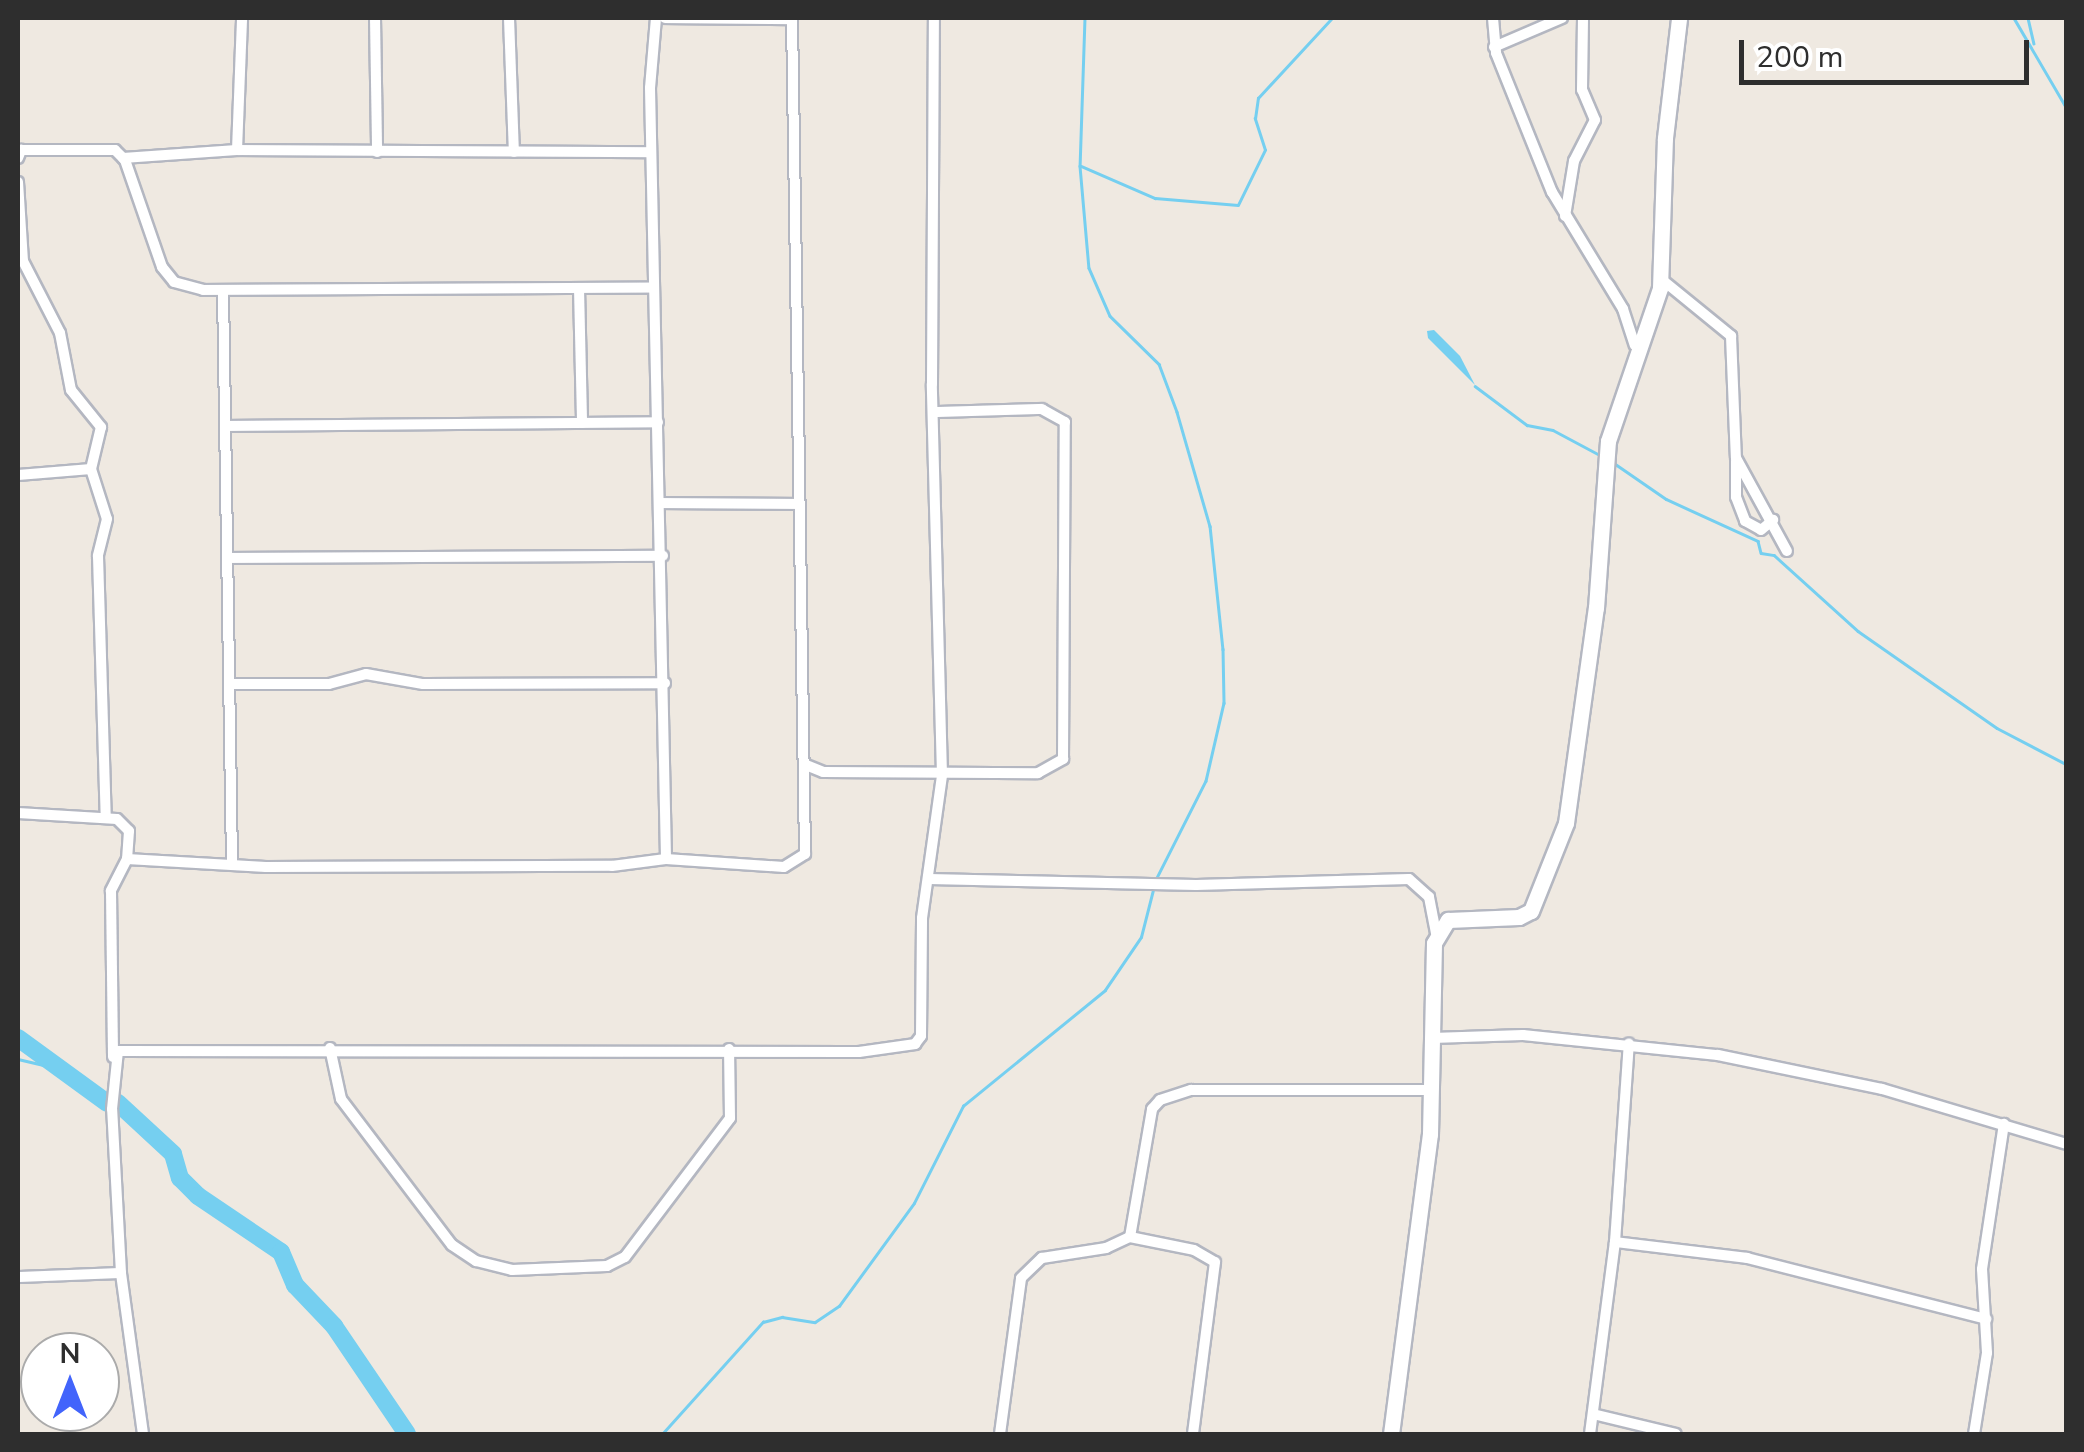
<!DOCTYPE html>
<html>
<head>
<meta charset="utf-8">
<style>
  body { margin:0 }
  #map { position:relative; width:2084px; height:1452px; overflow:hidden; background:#efe9e1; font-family:"Nunito Sans",sans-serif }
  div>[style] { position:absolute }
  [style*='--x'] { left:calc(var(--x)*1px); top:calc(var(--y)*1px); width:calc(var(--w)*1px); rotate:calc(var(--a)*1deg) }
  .water>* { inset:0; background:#75cff0 }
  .stream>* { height:2.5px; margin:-1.25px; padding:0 1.25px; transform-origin:1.25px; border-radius:1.25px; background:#75cff0 }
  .river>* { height:18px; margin:-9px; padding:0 9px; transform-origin:9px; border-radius:9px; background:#75cff0 }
  .roads { filter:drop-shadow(2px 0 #b4b7c1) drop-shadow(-2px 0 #b4b7c1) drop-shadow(0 2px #b4b7c1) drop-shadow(0 -2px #b4b7c1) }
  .street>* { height:10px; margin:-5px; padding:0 5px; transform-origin:5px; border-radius:5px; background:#fff }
  .secondary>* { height:15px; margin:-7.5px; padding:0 7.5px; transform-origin:7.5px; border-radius:7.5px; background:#fff }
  span { translate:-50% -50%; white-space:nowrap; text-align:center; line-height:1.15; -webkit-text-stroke:9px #fff; paint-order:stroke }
  .frame { position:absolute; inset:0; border:20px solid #2e2e2e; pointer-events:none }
  .north { position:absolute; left:20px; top:1332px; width:100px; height:100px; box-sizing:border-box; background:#fff; border:2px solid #ababab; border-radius:50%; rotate:0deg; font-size:28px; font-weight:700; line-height:40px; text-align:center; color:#2e2e2e }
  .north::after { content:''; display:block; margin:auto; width:35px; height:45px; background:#4264fb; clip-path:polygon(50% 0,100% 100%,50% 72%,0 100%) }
  .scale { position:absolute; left:1739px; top:40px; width:290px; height:45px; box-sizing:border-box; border:5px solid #2e2e2e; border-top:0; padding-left:12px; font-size:30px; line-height:35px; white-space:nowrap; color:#2e2e2e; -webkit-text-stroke:8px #fff; paint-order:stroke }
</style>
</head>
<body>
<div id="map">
  <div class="water">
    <i style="clip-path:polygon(1434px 330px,1460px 356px,1475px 385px,1428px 338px,1427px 331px)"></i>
  </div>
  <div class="stream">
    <i style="--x:1085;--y:18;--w:148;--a:91.9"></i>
    <i style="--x:1080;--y:166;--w:102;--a:85"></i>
    <i style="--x:1089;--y:268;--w:52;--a:66.4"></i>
    <i style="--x:1110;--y:316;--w:69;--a:44.4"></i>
    <i style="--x:1159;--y:364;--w:51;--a:69.4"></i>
    <i style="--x:1177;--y:412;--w:119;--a:73.9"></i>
    <i style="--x:1210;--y:526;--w:124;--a:84"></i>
    <i style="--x:1223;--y:649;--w:54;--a:88.9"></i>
    <i style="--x:1224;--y:703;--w:80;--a:103"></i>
    <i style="--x:1206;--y:781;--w:113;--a:116.8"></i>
    <i style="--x:2014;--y:18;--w:103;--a:59.7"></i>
    <i style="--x:2028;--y:18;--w:26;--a:77"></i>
    <i style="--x:1081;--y:166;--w:81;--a:23.4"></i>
    <i style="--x:1155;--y:198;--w:83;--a:4.8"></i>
    <i style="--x:1238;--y:205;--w:61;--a:-63.9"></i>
    <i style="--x:1265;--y:150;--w:33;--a:-108"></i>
    <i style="--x:1255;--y:119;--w:21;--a:-82"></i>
    <i style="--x:1258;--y:98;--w:109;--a:-47.2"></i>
    <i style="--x:1475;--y:386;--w:65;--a:36.9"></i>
    <i style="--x:1527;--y:425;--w:26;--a:11"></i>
    <i style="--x:1553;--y:430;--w:51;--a:28.1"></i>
    <i style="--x:1614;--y:463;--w:63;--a:34.7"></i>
    <i style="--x:1666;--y:499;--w:101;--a:24.5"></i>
    <i style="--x:1758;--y:541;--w:12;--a:76"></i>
    <i style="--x:1761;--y:553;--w:13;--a:9"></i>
    <i style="--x:1774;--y:555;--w:113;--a:42.1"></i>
    <i style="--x:1858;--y:631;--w:169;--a:34.9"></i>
    <i style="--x:1997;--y:728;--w:78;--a:27.6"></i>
    <i style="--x:18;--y:1059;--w:52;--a:13.2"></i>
    <i style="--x:662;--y:1434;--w:151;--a:-48"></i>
    <i style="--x:763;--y:1322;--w:20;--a:-15"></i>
    <i style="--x:782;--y:1317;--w:33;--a:9"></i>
    <i style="--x:815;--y:1322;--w:29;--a:-34"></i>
    <i style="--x:839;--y:1306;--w:127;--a:-53.9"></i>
    <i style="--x:914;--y:1203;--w:109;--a:-63.2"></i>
    <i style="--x:963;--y:1106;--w:183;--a:-39.2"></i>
    <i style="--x:1105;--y:990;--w:64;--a:-55.8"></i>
    <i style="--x:1141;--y:937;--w:49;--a:-75.7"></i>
  </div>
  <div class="river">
    <i style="--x:18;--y:1038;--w:110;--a:36.1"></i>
    <i style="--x:118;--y:1103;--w:75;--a:42.8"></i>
    <i style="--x:173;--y:1154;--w:25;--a:74"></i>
    <i style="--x:180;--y:1178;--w:25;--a:45"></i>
    <i style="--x:198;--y:1196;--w:100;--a:34"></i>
    <i style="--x:281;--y:1252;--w:36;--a:67"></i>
    <i style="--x:295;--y:1285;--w:57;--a:46.4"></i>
    <i style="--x:334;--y:1326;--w:130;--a:55.9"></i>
  </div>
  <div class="roads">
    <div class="street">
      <i style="--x:375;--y:18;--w:134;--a:89.1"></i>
      <i style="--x:509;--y:18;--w:134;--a:87.9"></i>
      <i style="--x:656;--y:18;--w:70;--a:94.9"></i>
      <i style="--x:650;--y:88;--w:771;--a:88.81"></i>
      <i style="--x:665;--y:18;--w:127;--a:0.5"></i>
      <i style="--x:1493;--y:18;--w:35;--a:85"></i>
      <i style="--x:1496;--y:53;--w:150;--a:68.1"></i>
      <i style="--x:1552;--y:192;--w:137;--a:58.7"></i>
      <i style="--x:1623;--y:309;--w:38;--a:72"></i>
      <i style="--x:1494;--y:47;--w:74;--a:-23.1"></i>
      <i style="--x:237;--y:150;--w:132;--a:-87.8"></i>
      <i style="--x:18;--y:158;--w:9;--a:-69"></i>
      <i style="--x:21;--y:150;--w:94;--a:0"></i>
      <i style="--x:115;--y:150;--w:14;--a:45"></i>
      <i style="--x:125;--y:160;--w:113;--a:70.9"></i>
      <i style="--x:162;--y:267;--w:19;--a:51"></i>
      <i style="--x:174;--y:282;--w:30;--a:15"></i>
      <i style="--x:203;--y:290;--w:451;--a:-0.3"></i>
      <i style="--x:123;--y:158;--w:114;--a:-4"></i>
      <i style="--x:237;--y:150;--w:414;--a:0.3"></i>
      <i style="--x:18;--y:182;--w:79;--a:86.4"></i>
      <i style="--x:23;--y:261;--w:81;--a:62.8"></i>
      <i style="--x:60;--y:333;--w:58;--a:79.1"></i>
      <i style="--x:71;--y:390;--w:48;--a:51"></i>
      <i style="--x:101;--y:427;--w:43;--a:103.4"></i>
      <i style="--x:91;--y:469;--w:73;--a:175.3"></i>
      <i style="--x:1565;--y:216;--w:56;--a:-80.7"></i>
      <i style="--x:1574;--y:161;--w:46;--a:-62.9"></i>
      <i style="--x:1595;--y:120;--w:33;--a:-113"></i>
      <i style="--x:1582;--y:90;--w:72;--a:-89.2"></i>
      <i style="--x:1660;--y:278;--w:92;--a:39.2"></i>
      <i style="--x:1731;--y:336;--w:122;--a:87.7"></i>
      <i style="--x:1736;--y:458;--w:106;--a:61.3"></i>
      <i style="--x:579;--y:288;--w:135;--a:88.7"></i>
      <i style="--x:223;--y:290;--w:572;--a:89.1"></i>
      <i style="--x:228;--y:426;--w:430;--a:-0.5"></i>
      <i style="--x:1736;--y:461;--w:36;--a:90"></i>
      <i style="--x:1736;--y:497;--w:26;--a:69"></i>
      <i style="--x:1745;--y:521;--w:18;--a:29"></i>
      <i style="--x:1761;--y:530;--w:16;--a:-40"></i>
      <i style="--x:91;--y:469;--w:52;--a:72.3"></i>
      <i style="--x:107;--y:519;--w:38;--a:104"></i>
      <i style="--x:98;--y:556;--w:262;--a:88.3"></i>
      <i style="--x:661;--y:503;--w:139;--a:0.4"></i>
      <i style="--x:228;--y:558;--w:435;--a:-0.3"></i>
      <i style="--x:232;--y:684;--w:97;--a:0"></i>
      <i style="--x:329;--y:684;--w:38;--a:-15"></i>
      <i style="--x:366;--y:674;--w:58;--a:10"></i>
      <i style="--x:423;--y:684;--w:242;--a:-0.2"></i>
      <i style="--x:806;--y:765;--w:18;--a:22"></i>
      <i style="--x:823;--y:772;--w:215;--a:0.3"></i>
      <i style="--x:1038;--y:773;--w:29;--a:-29"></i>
      <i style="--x:1063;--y:759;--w:337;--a:-89.7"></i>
      <i style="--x:1065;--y:422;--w:26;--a:-151"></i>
      <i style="--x:1042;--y:409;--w:108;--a:178.4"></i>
      <i style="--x:18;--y:813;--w:99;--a:3.5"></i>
      <i style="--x:117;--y:819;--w:17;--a:45"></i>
      <i style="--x:129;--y:831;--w:28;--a:94"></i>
      <i style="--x:127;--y:859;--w:36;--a:117"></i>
      <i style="--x:111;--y:891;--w:166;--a:89.3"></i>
      <i style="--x:127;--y:859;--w:139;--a:3.3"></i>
      <i style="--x:266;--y:867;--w:346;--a:-0.2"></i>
      <i style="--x:612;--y:866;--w:54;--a:-7.4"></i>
      <i style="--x:666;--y:859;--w:118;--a:3.9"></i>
      <i style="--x:784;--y:867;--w:25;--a:-32"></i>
      <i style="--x:805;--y:854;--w:836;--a:-90.89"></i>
      <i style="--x:929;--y:879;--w:267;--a:1.3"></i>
      <i style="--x:1196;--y:885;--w:213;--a:-1.6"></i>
      <i style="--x:1409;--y:879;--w:27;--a:42"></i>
      <i style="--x:1429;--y:897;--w:37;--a:79"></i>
      <i style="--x:1432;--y:1038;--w:91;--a:-1.9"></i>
      <i style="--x:1523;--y:1035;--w:196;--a:5.9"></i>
      <i style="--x:1718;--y:1055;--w:167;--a:11.7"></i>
      <i style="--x:1882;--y:1089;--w:192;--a:16.6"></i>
      <i style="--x:330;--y:1048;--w:52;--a:77.8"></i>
      <i style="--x:341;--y:1099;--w:183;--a:52.8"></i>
      <i style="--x:452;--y:1245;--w:29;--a:34"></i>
      <i style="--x:476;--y:1261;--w:37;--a:14"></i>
      <i style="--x:512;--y:1270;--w:95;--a:-2.4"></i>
      <i style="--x:607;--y:1266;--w:20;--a:-27"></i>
      <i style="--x:625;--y:1257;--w:174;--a:-52.9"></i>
      <i style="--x:730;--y:1118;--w:69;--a:-90.8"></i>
      <i style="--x:1130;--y:1237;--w:65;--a:11.5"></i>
      <i style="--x:1194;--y:1250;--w:24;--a:30"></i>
      <i style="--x:1215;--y:1262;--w:173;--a:97.3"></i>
      <i style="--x:1615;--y:1242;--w:133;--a:6.9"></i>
      <i style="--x:1747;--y:1258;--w:247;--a:14.3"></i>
      <i style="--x:18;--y:1277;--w:103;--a:-2.2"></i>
      <i style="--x:1593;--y:1414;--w:85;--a:13.5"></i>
      <i style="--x:143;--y:1434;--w:162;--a:-97.8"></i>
      <i style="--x:121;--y:1273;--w:164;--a:-93.1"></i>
      <i style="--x:112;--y:1109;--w:58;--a:-84.1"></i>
      <i style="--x:118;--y:1051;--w:741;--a:0.08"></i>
      <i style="--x:859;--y:1052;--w:57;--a:-8.1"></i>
      <i style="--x:915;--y:1044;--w:10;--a:-53"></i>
      <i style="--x:921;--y:1036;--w:118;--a:-89.5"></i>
      <i style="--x:922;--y:918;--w:144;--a:-82"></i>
      <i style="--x:942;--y:775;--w:391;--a:-91.5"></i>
      <i style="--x:932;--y:384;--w:366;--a:-89.7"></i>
      <i style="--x:1000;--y:1434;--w:157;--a:-82.3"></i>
      <i style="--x:1021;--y:1278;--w:29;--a:-44"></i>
      <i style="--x:1042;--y:1258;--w:65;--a:-8.9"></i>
      <i style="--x:1106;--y:1248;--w:26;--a:-25"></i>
      <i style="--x:1130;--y:1237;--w:130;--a:-80.2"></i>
      <i style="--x:1152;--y:1109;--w:12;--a:-48"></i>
      <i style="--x:1160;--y:1100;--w:33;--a:-18"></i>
      <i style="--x:1191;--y:1090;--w:241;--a:0"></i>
      <i style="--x:1590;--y:1434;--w:194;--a:-82.6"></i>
      <i style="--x:1615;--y:1242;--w:199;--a:-86"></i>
      <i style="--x:1974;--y:1434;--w:82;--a:-80.9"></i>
      <i style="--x:1987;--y:1353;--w:84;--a:-93.4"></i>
      <i style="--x:1982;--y:1269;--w:147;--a:-81.4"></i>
    </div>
    <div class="secondary">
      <i style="--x:1391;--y:1434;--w:303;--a:-82.6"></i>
      <i style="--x:1430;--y:1134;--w:191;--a:-88.8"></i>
      <i style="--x:1434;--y:943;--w:27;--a:-59"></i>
      <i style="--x:1448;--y:920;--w:71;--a:-2.4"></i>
      <i style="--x:1519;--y:917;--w:13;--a:-27"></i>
      <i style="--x:1531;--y:911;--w:95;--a:-68.3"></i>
      <i style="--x:1566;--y:823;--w:217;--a:-82.1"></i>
      <i style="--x:1596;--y:608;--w:167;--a:-85.9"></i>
      <i style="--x:1608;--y:441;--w:162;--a:-71.2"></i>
      <i style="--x:1660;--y:288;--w:150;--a:-88.1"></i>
      <i style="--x:1665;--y:138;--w:121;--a:-83.3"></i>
    </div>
  </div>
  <div class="frame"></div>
  <div class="north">N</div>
  <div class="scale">200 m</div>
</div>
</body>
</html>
